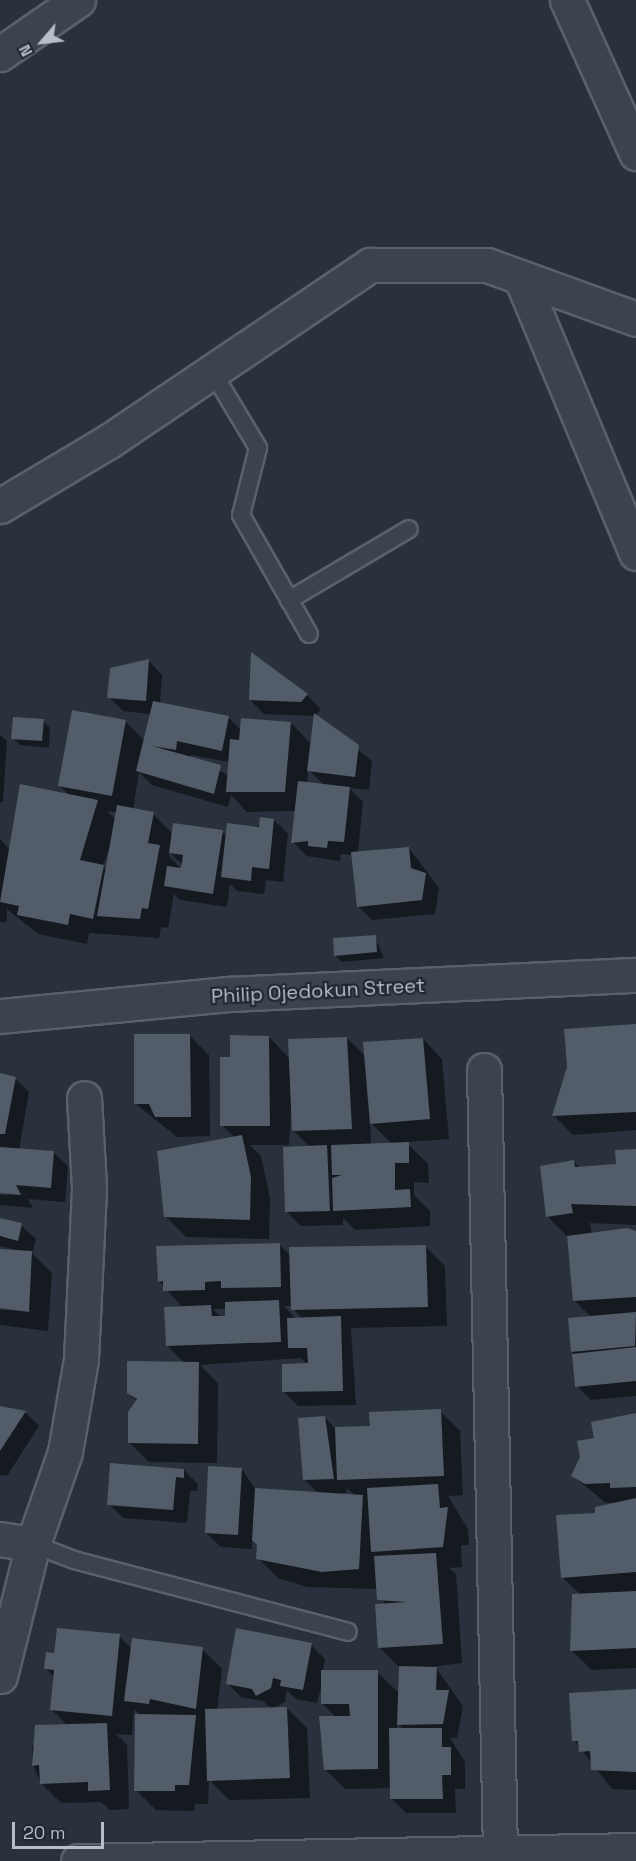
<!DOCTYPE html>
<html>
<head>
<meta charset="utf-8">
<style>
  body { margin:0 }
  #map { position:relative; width:636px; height:1861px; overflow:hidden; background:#28313c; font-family:"Space Grotesk",sans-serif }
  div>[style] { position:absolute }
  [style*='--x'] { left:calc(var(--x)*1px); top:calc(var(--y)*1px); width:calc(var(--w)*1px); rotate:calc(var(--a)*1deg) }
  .shadow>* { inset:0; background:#0007 }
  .building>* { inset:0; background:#535c69 }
  .roads { filter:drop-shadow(2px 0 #59616a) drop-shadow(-2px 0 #59616a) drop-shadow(0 2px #59616a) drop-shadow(0 -2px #59616a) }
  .service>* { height:16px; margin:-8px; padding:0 8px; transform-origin:8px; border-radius:8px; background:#3b434c }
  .minor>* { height:33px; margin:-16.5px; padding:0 16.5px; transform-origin:16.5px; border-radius:16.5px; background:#3b434c }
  span { translate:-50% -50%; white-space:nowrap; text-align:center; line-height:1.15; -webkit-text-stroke:4.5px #202831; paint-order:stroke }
  .street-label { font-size:20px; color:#b7bec7 }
  .north { position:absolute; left:12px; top:12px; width:60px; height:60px; -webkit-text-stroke:4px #202831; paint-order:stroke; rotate:242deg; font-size:16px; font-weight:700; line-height:24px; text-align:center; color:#b7bec7 }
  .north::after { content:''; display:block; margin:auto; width:21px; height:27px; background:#b7bec7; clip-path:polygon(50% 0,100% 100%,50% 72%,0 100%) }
  .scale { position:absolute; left:12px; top:1822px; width:92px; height:27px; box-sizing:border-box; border:3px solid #b7bec7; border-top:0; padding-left:8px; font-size:18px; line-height:21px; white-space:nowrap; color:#b7bec7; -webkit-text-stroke:4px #202831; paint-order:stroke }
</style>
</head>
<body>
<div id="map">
  <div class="shadow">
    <i style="clip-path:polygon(evenodd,149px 661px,162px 675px,160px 704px,229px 718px,242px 731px,291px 723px,312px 745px,315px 716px,264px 714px,250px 700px,307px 695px,321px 709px,315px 716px,372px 761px,369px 790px,349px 788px,363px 802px,358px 853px,409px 848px,439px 888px,435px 914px,372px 920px,358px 906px,353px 855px,341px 854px,340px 861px,307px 856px,293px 842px,296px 811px,247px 812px,231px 795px,228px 807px,152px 785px,139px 772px,133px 810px,153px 814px,173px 834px,222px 832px,227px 837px,274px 820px,288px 834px,283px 882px,266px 880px,264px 894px,237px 891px,230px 884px,227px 907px,180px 900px,174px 894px,168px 928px,161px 927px,159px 938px,89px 933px,87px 944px,38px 934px,7px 909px,7px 922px,0 922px,0 839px,9px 849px,70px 796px,60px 786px,125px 721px,145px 741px,151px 714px,123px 711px,109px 697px,149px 661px,191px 755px,229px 762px,228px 775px,190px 758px,191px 755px,149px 661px,308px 769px,324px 785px,307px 784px,308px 769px,149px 661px,107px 811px,117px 812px,116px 820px,107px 811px,149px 661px,109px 849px,111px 850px,107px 870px,103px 866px,109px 849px,149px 661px,169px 852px,183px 865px,182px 870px,169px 856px,169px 852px)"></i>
    <i style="clip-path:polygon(43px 721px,50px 728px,49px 748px,20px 745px,13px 738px)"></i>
    <i style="clip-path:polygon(0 735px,7px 741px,3px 802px,0 802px)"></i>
    <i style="clip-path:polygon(375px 937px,384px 958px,342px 962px,335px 955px)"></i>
    <i style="clip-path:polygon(636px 1026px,636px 1130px,573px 1135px,554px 1116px,568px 1067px)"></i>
    <i style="clip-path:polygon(189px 1035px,209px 1055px,210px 1136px,177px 1137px,136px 1104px)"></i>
    <i style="clip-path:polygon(evenodd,269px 1037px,290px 1059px,347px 1038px,366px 1057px,423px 1039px,442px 1059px,449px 1139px,406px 1142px,428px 1164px,429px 1183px,414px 1182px,414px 1195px,430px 1211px,430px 1226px,355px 1230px,343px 1218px,343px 1225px,301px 1226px,287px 1212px,310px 1147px,293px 1130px,292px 1088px,289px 1145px,250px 1145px,261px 1156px,270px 1198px,269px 1239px,186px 1237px,166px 1217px,235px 1138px,222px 1125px,232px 1059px,269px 1037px,370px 1122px,392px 1144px,371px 1145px,370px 1122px)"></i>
    <i style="clip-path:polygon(0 1075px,15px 1078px,29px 1092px,19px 1150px,53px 1152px,68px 1166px,65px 1202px,28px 1199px,33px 1208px,0 1205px,0 1195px,28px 1194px,0 1192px)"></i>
    <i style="clip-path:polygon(636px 1151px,636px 1225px,590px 1223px,592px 1235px,636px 1232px,636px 1396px,591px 1400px,577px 1386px,573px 1352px,591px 1317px,574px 1300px,567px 1236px,547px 1216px,574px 1162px,580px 1168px,617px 1165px)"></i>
    <i style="clip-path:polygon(0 1219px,21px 1225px,36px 1239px,32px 1253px,52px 1273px,48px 1331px,0 1325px,0 1310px,36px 1311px,0 1306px,0 1251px,15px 1250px,0 1246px)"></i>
    <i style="clip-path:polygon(evenodd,279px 1244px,291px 1256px,425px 1246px,445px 1266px,447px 1326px,351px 1328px,356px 1405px,298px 1406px,284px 1392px,309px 1365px,301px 1358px,200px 1365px,218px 1383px,217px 1463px,149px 1462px,129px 1442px,137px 1401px,128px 1393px,185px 1363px,167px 1346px,183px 1308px,159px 1281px,279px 1244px,284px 1306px,292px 1306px,302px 1319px,296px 1319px,284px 1306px,279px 1244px,213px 1309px,226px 1309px,227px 1318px,222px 1318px,213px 1309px)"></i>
    <i style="clip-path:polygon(0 1408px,25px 1412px,39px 1426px,7px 1476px,0 1475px)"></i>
    <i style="clip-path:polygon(evenodd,440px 1411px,460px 1431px,463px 1495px,448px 1496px,468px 1529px,469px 1545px,461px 1545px,462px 1567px,449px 1568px,456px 1574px,462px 1663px,423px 1668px,436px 1668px,463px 1706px,457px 1738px,450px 1738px,465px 1762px,465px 1789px,455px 1789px,456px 1813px,406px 1813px,392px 1799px,392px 1788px,345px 1789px,325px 1769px,321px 1717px,337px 1718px,322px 1703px,322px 1684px,317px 1703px,296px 1699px,287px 1690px,285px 1702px,271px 1709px,263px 1701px,241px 1697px,227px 1683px,311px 1645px,325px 1659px,323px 1671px,377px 1672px,400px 1694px,399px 1667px,379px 1647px,385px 1605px,378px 1589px,307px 1587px,278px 1578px,258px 1558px,259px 1545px,252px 1538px,252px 1549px,221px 1547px,206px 1533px,242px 1469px,255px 1489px,319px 1494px,305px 1480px,324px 1417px,335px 1428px,371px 1427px,440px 1411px,346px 1487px,356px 1496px,338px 1495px,347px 1492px,346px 1487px,440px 1411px,397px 1723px,404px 1730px,397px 1730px,397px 1723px)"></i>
    <i style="clip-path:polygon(636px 1414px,636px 1668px,592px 1670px,572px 1651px,581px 1595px,562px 1577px,597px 1514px,622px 1503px,606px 1503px,573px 1476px,596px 1439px)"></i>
    <i style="clip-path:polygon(184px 1470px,198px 1484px,197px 1491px,190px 1491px,187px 1523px,123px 1518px,109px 1504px)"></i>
    <i style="clip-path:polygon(119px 1636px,132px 1649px,202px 1649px,222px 1669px,217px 1711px,287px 1708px,307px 1728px,310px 1798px,229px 1800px,209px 1780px,208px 1804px,195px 1804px,194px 1811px,156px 1810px,136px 1790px,141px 1716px,134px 1709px,132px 1735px,116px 1734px,127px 1745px,129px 1809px,110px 1810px,101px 1802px,61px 1803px,41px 1783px,33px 1765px,32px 1746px,68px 1726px,51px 1709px,55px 1678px,46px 1669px,55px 1655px)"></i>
    <i style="clip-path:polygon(636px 1690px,636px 1790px,612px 1789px,574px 1740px)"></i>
  </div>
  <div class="building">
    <i style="clip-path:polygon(251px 652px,308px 694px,301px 702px,249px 700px)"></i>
    <i style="clip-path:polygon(149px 659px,146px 701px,107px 698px,110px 668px)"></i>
    <i style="clip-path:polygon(153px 701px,229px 716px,222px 751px,177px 741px,176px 750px,152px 746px,221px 765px,214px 794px,136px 771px)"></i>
    <i style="clip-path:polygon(72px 710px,126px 720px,112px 796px,58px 786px)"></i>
    <i style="clip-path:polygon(314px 713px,359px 745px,355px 777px,307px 771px)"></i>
    <i style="clip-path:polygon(13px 717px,44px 719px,42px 741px,11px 739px)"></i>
    <i style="clip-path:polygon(241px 718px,291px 722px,285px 792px,226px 792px,230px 739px,239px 740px)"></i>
    <i style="clip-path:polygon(298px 781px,350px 787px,344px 842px,328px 841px,327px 848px,308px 846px,308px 841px,291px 843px)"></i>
    <i style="clip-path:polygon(20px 784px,98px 800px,80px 860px,104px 865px,93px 919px,70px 914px,68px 925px,17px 915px,19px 906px,0 902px)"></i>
    <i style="clip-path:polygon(117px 805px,154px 812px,148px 843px,160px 845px,148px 909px,142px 908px,140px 919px,97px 916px)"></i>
    <i style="clip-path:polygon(260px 817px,274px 819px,269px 869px,252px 867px,251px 881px,221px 877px,227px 823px,259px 827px)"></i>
    <i style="clip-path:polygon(173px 823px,223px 830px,213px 894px,164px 886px,167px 866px,181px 868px,183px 855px,169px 853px)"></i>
    <i style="clip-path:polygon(409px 847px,411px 868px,426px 873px,422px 900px,357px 907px,351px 852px)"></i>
    <i style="clip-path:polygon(376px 935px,377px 952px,334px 956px,333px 938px)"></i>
    <i style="clip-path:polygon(636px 1024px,636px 1112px,552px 1116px,567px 1067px,564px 1029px)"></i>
    <i style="clip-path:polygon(134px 1034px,190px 1034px,191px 1117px,155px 1117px,149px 1104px,134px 1104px)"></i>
    <i style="clip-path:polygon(230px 1035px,269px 1036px,270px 1126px,220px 1126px,220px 1057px,230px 1057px)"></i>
    <i style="clip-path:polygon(347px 1037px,352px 1129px,292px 1131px,288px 1039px)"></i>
    <i style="clip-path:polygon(423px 1038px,430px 1119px,370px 1124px,363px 1042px)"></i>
    <i style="clip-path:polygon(0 1073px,16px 1077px,5px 1134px,0 1134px)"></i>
    <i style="clip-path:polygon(242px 1135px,251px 1177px,250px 1220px,164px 1217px,157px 1151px)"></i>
    <i style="clip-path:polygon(409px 1142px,409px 1163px,395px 1163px,395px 1190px,410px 1189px,411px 1207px,333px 1211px,332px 1178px,342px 1175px,332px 1175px,331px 1145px)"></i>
    <i style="clip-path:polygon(327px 1145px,330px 1211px,285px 1212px,283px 1147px)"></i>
    <i style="clip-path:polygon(0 1147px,54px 1151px,51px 1188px,16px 1185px,21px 1195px,0 1193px)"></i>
    <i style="clip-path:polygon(636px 1149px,636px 1206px,571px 1204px,573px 1213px,546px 1217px,540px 1166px,574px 1160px,575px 1167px,616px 1164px,615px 1150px)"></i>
    <i style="clip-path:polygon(0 1218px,22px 1223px,18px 1241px,0 1236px)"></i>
    <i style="clip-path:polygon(627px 1228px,636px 1231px,636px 1297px,573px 1301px,567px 1236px)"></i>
    <i style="clip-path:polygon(280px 1243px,281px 1287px,221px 1288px,221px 1281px,205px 1282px,205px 1290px,163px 1291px,163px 1281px,158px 1282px,156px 1246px)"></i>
    <i style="clip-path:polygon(426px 1245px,428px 1307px,291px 1310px,289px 1247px)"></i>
    <i style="clip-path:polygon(0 1249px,32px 1251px,29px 1312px,0 1308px)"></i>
    <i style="clip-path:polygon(279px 1300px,281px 1342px,166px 1346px,164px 1307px,211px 1305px,212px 1316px,225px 1316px,225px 1302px)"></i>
    <i style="clip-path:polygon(636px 1312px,635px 1346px,571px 1352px,568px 1318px)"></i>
    <i style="clip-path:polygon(341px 1316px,343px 1391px,282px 1392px,282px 1364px,308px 1363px,307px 1348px,288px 1348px,287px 1318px)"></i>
    <i style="clip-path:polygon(636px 1347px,636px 1381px,575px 1387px,572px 1354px)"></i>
    <i style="clip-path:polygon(127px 1361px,199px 1362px,198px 1444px,128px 1443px,128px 1412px,137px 1399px,127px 1393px)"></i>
    <i style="clip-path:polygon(0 1406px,26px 1411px,0 1451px)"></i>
    <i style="clip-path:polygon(441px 1409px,444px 1476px,337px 1480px,335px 1427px,370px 1426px,369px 1412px)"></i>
    <i style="clip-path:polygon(636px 1413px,636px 1487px,610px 1488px,610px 1483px,585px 1484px,571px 1476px,580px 1457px,577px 1441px,594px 1438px,591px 1422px)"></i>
    <i style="clip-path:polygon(325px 1416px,334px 1479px,303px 1480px,298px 1418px)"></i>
    <i style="clip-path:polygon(110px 1463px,184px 1469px,184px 1478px,176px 1477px,173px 1510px,107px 1505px)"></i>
    <i style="clip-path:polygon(208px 1466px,242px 1468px,238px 1535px,205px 1533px)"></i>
    <i style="clip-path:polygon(438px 1484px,440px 1508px,448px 1507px,443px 1547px,371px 1552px,367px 1488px)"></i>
    <i style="clip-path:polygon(255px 1488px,363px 1495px,359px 1569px,322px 1572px,256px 1559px,257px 1545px,252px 1540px)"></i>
    <i style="clip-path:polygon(636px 1498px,636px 1572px,561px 1578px,556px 1515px,595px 1513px,595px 1507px)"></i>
    <i style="clip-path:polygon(436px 1553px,443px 1644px,378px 1648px,375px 1604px,407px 1602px,377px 1600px,374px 1556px)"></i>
    <i style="clip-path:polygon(636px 1591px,636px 1648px,570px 1651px,572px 1594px)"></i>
    <i style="clip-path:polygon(57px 1628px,120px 1634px,112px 1716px,50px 1710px,54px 1670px,44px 1669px,46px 1652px,54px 1653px)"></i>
    <i style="clip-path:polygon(236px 1628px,312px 1643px,303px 1690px,280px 1686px,281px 1680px,273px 1678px,271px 1688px,256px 1696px,252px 1689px,226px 1684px)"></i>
    <i style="clip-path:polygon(132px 1638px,203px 1647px,196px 1709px,150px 1699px,149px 1704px,124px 1701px)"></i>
    <i style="clip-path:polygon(399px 1666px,437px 1667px,436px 1690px,449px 1690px,443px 1724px,397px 1725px)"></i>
    <i style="clip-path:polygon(321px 1670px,378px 1670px,378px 1769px,324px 1770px,319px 1716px,350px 1716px,349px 1704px,321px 1704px)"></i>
    <i style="clip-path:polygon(636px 1689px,636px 1772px,591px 1770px,590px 1751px,579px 1752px,578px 1741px,572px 1741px,569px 1693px)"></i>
    <i style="clip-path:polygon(287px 1707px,290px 1778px,207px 1781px,205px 1709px)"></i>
    <i style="clip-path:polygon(135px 1714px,196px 1715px,189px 1785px,175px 1785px,175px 1791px,134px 1791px)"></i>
    <i style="clip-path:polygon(107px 1723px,110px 1790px,88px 1791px,88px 1782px,40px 1784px,39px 1765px,32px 1766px,35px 1725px)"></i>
    <i style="clip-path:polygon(389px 1728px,442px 1728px,442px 1747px,451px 1747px,451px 1775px,442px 1775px,443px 1799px,390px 1799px)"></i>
  </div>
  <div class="roads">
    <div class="service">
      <i style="--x:212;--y:371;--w:90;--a:59.1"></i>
      <i style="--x:258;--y:448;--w:69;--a:104.2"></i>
      <i style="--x:241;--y:515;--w:137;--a:60.3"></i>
      <i style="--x:289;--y:600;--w:139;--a:-30.6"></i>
      <i style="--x:33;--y:1544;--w:44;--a:21.3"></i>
      <i style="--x:74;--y:1560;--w:283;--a:14.7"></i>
    </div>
    <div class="minor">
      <i style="--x:567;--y:0;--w:168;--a:65.7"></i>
      <i style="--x:0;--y:54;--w:95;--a:-34.7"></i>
      <i style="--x:521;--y:278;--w:298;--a:67.3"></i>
      <i style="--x:0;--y:506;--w:127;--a:-30.8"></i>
      <i style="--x:109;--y:441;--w:315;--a:-34"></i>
      <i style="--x:370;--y:265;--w:117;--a:0"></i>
      <i style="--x:487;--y:265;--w:158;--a:19.9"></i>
      <i style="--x:0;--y:1016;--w:231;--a:-5.5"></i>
      <i style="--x:230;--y:994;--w:406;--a:-2.7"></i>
      <i style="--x:484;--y:1070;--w:782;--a:88.83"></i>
      <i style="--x:0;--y:1539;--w:33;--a:9"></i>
      <i style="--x:0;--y:1676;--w:136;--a:-76"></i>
      <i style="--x:33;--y:1544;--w:97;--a:-70.8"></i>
      <i style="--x:65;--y:1452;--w:94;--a:-80.2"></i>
      <i style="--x:81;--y:1359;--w:172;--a:-87.3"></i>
      <i style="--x:89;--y:1187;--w:89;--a:-93.2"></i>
      <i style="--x:78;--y:1861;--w:558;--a:-1.13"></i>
    </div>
  </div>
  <div class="street-label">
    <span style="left:318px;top:991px;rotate:-3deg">Philip Ojedokun Street</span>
  </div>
  <div class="north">N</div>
  <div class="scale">20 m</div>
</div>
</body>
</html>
